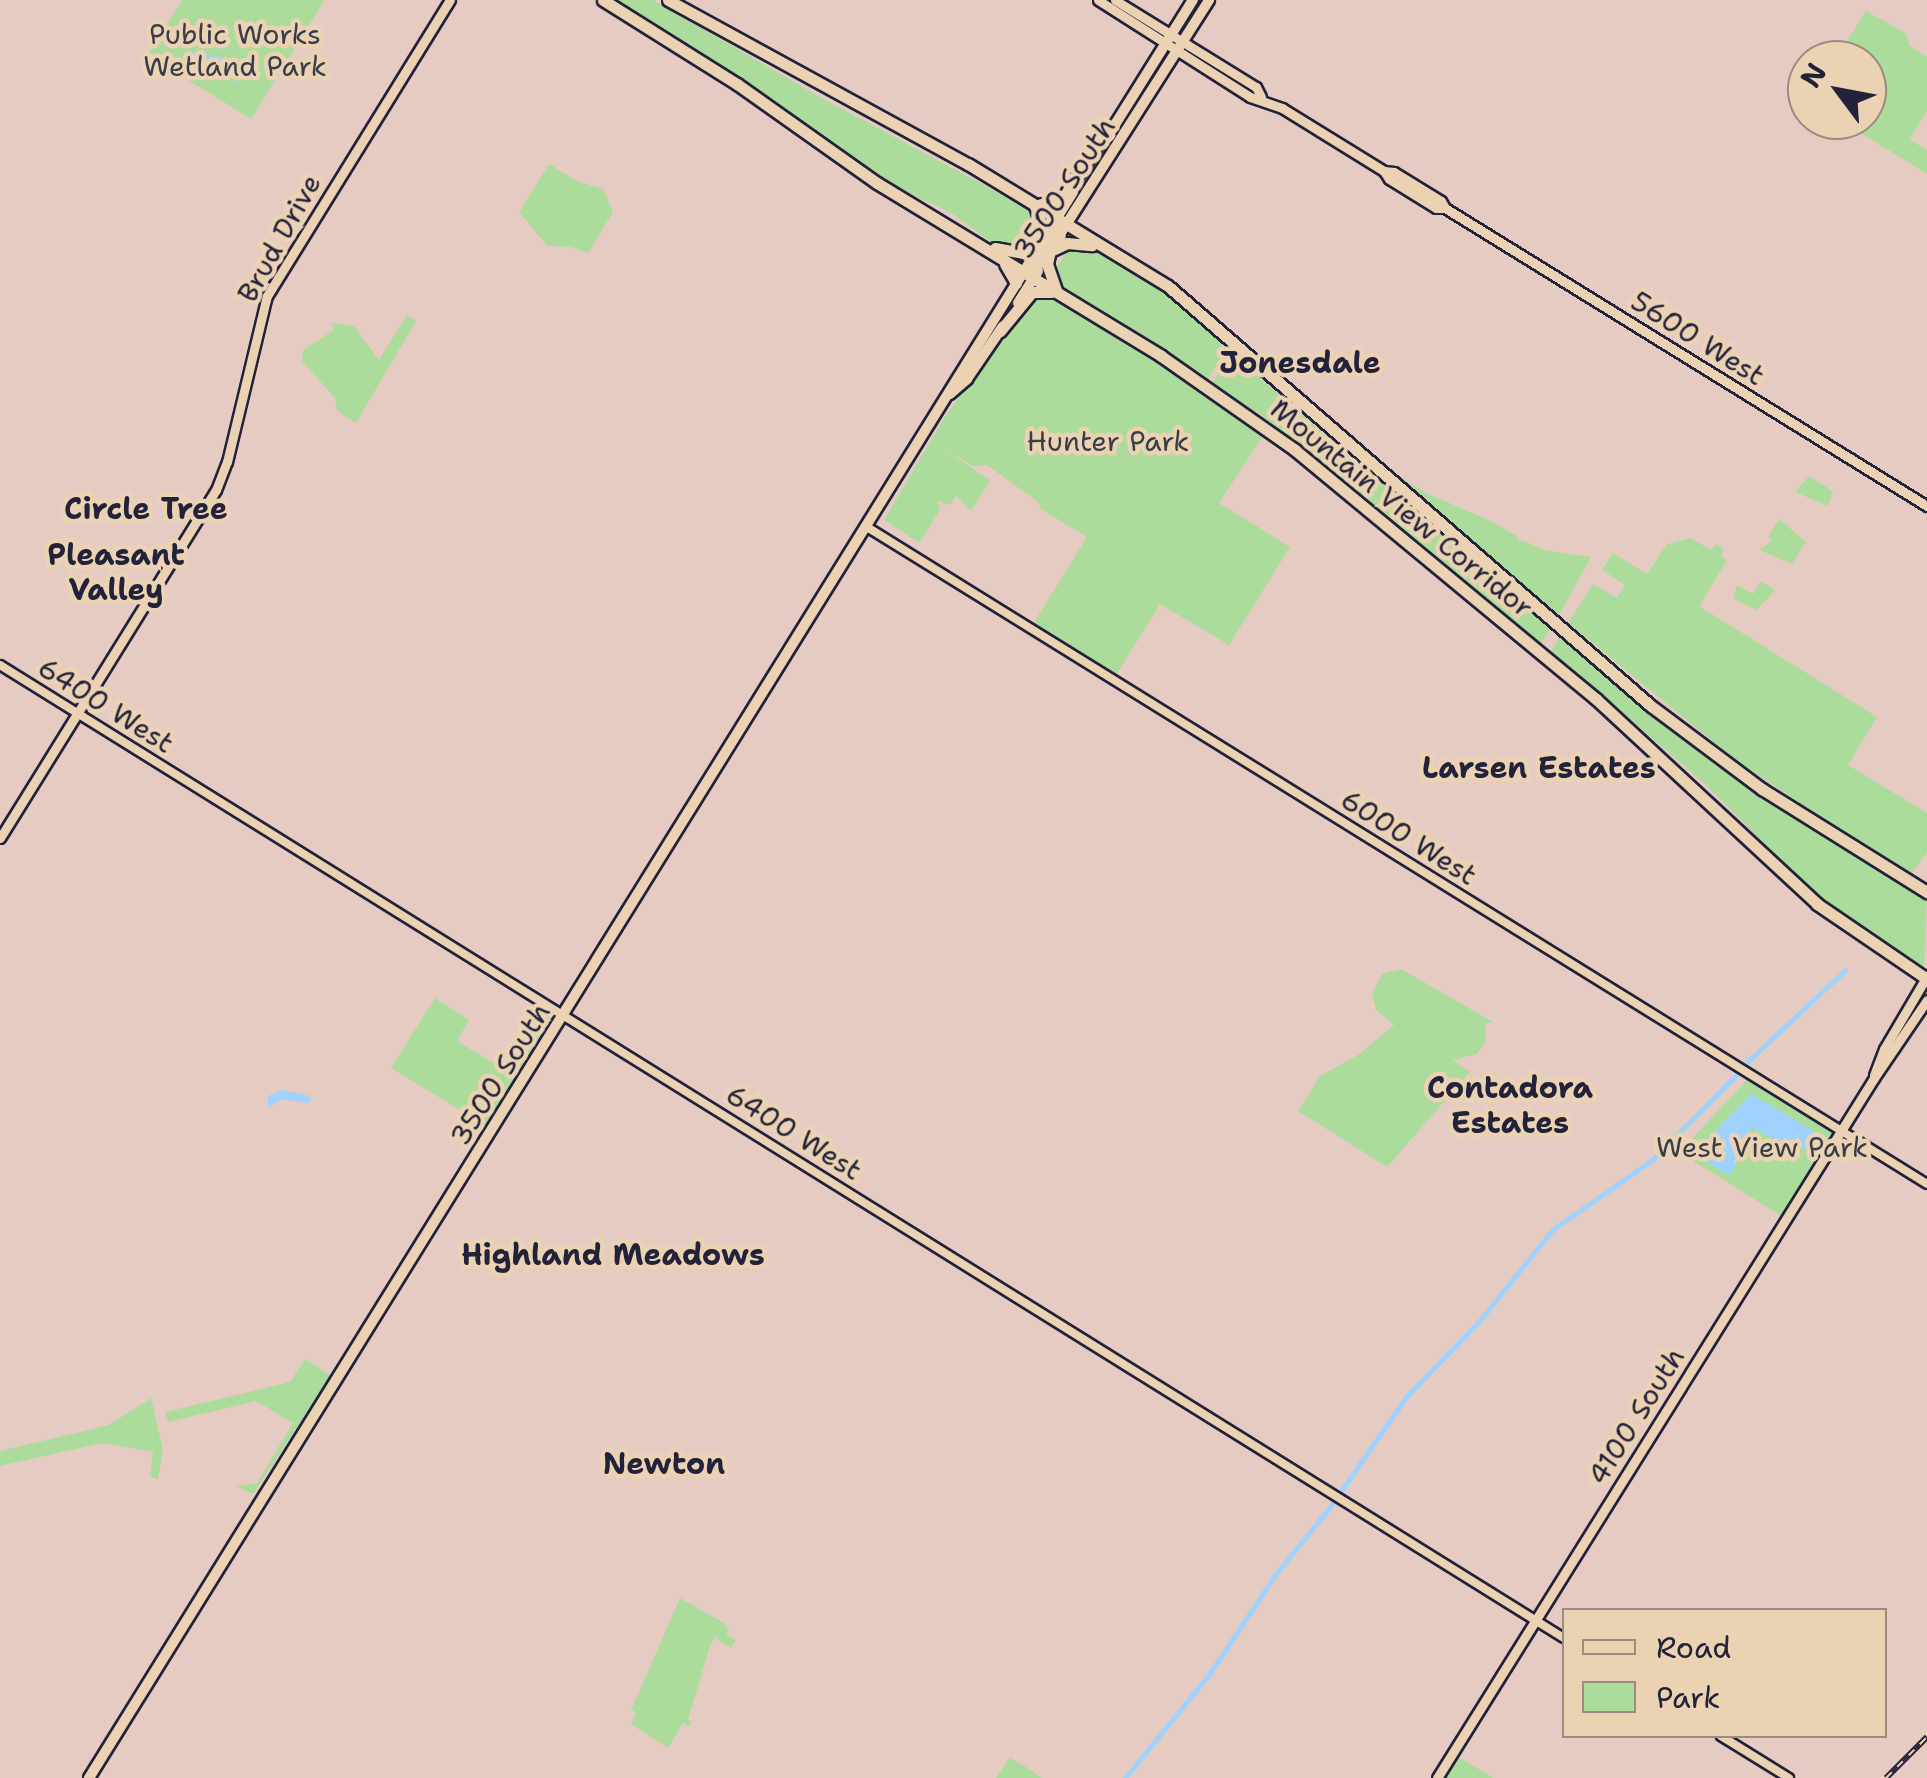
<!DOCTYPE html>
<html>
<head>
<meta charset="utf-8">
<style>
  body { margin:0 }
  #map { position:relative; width:1927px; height:1778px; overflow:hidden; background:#e6cbc3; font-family:"Shantell Sans",sans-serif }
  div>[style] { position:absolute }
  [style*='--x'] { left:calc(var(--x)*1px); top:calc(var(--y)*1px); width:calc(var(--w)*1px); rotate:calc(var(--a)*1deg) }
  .green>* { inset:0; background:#acdc9c }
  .water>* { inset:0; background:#9fd3fd }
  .stream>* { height:2.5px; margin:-1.25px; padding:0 1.25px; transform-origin:1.25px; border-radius:1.25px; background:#9fd3fd }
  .canal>* { height:5px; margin:-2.5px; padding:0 2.5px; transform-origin:2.5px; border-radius:2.5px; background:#9fd3fd }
  .roads { filter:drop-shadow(2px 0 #22223b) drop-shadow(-2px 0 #22223b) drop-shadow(0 2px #22223b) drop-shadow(0 -2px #22223b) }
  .tertiary>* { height:8px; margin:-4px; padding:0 4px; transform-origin:4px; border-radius:4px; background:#ebd2b3 }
  .secondary>* { height:9px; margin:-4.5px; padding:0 4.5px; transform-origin:4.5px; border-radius:4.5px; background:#ebd2b3 }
  .primary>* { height:10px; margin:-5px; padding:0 5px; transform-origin:5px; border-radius:5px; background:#ebd2b3 }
  .trunk>* { height:11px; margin:-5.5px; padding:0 5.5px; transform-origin:5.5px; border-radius:5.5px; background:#ebd2b3 }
  .rail>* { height:6px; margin-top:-3px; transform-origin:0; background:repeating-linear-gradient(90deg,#ebd2b3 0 8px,#22223b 0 16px); box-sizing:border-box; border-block:2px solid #22223b }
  span { translate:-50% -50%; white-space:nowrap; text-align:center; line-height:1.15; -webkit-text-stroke:9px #ebd2b3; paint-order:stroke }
  .park-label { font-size:28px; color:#373e4a }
  .street-label { font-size:28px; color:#22223b }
  .neighbourhood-label { font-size:30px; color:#22223b; font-weight:700 }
  .legend { position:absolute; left:1562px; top:1608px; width:325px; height:130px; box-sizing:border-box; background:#ebd2b3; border:2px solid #9b8c83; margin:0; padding:12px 18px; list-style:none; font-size:30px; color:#22223b }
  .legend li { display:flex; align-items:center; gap:20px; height:50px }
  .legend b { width:50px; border:2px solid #9b8c83 }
  .north { position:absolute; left:1787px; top:40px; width:100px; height:100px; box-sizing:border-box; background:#ebd2b3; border:2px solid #9b8c83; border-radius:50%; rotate:302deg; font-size:28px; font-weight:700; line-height:40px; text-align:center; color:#22223b }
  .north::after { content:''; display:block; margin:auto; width:35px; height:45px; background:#22223b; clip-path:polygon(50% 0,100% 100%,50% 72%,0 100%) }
</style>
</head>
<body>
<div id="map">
  <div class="green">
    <i style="clip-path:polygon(182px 0,323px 0,324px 1px,251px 119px,148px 55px)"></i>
    <i style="clip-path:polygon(617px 0,653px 0,820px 97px,1008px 198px,1016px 198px,1031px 209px,1038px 224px,1022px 250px,995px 245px,951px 213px,903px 190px)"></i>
    <i style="clip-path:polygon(1866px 11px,1906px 33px,1909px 45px,1927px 57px,1927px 110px,1910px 139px,1927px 151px,1927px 174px,1840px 120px,1867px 120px,1867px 60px,1835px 60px)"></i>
    <i style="clip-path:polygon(549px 164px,577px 181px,603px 189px,613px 212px,588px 253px,571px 247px,547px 246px,519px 212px)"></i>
    <i style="clip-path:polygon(1069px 247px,1090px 248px,1173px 297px,1229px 345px,1207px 381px,1124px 325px,1059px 289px,1052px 276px)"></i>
    <i style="clip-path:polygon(1045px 294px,1140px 351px,1263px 436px,1219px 503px,1290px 547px,1229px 645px,1160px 604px,1115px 677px,1033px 624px,1087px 537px,1041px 509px,1038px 502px,987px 465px,973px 466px,942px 448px,990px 480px,971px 511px,956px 496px,950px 505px,937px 501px,940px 510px,919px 543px,884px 520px,941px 423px,1029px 296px)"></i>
    <i style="clip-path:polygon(407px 315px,416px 321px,356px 423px,337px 411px,335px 398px,302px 361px,303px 350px,334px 330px,331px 323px,354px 326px,379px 360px)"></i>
    <i style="clip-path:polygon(1234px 347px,1243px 356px,1243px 363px,1381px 483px,1553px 624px,1541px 644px,1262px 415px,1211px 385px)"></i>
    <i style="clip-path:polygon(1386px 468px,1426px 493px,1491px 521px,1518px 537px,1519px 543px,1522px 540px,1543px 550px,1591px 557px,1559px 615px)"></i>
    <i style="clip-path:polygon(1809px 476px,1833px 491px,1828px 506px,1795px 492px)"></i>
    <i style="clip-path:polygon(1779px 519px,1806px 542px,1792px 564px,1760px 550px,1772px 540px,1768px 537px)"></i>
    <i style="clip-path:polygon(1691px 538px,1711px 550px,1716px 544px,1724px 550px,1721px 556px,1727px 560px,1699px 606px,1877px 717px,1848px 765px,1927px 813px,1927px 852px,1910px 876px,1738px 762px,1568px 623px,1593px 584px,1617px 598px,1625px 585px,1602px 570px,1613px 553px,1647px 574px,1667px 544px)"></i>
    <i style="clip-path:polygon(1761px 581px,1775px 590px,1757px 610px,1733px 599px,1737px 585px,1753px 594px)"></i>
    <i style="clip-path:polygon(1563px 632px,1606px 674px,1752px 789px,1927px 899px,1924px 968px,1810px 890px,1705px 784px,1551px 651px)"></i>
    <i style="clip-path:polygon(1401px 969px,1493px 1022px,1485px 1024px,1486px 1040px,1477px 1054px,1453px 1060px,1470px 1072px,1387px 1167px,1298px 1111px,1320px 1076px,1358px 1055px,1394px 1025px,1376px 1010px,1372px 993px,1382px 974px)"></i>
    <i style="clip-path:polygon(435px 998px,469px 1020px,457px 1041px,503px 1069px,542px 1008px,555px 1017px,486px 1126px,391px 1068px)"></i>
    <i style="clip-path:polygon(1747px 1080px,1833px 1132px,1781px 1216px,1679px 1152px)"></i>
    <i style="clip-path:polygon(305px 1359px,331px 1376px,253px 1494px,236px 1486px,257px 1483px,293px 1423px,256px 1401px,168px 1422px,165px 1412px,290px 1382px)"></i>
    <i style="clip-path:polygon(151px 1398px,163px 1450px,158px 1479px,150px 1477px,153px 1452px,102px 1443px,0 1466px,0 1451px,109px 1425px)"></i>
    <i style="clip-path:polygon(680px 1598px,724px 1623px,729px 1630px,726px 1634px,736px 1640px,731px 1648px,716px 1638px,720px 1629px,710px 1646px,688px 1719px,692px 1722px,689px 1726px,683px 1723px,668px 1748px,631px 1724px,636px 1713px,631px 1710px)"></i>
    <i style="clip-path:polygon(1010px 1757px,1032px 1771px,1041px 1778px,996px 1778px)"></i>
    <i style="clip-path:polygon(1459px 1757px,1493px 1778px,1446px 1778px)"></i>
  </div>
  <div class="water">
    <i style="clip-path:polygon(282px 1090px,310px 1096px,311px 1100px,308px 1103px,281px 1099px,268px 1108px,268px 1096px)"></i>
    <i style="clip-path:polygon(1751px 1094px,1818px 1134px,1808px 1151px,1796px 1145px,1793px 1149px,1752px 1128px,1737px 1146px,1744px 1152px,1729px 1176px,1694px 1153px)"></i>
  </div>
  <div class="stream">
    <i style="--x:186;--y:56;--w:9;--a:-18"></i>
    <i style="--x:195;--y:53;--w:34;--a:12"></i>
    <i style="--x:228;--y:60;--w:22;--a:68"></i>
  </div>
  <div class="canal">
    <i style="--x:1745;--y:1064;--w:137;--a:-43.2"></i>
    <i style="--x:1341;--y:1491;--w:114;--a:-55.3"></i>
    <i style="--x:1406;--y:1397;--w:107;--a:-46.1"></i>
    <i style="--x:1480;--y:1320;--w:115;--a:-51.3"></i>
    <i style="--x:1552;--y:1230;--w:122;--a:-35"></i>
    <i style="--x:1652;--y:1160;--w:120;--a:-45.3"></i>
    <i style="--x:1125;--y:1778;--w:135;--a:-51"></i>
    <i style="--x:1210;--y:1673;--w:118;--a:-56.4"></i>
    <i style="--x:1275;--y:1575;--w:92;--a:-51.1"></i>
  </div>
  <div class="roads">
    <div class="tertiary">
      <i style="--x:867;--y:527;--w:1247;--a:31.79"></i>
      <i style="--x:0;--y:665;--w:1842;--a:31.89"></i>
      <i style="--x:1721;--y:1736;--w:80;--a:31.7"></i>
    </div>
    <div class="secondary">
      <i style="--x:1098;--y:0;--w:180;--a:32.5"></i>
      <i style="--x:1250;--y:97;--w:34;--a:19"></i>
      <i style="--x:1282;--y:108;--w:120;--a:31.7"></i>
      <i style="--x:1384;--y:171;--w:10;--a:6"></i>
      <i style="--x:1394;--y:172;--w:55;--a:31.7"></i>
      <i style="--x:1441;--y:201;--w:8;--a:60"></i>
      <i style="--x:1445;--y:208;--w:567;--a:31.73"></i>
      <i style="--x:1115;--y:0;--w:166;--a:31.7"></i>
      <i style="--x:1256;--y:87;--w:11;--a:63"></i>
      <i style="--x:1384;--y:171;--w:9;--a:58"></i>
      <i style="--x:1389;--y:179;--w:55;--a:31.7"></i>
      <i style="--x:1436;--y:208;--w:9;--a:0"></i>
      <i style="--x:0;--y:838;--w:410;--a:-58.2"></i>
      <i style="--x:216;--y:490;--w:30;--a:-69"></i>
      <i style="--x:227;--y:462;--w:171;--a:-76.5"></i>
      <i style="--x:267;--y:296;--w:348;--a:-58.3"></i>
      <i style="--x:1874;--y:1075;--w:28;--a:-69"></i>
      <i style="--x:1884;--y:1049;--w:85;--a:-59.5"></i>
      <i style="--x:1437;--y:1778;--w:825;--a:-58.02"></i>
      <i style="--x:1874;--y:1078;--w:94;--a:-55.8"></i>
    </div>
    <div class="primary">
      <i style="--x:1106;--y:139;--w:164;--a:-58"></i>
      <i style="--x:1053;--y:224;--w:38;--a:-58"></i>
      <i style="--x:1062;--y:231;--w:274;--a:-57.5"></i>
      <i style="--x:1018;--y:303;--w:38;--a:-58"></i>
      <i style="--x:950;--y:394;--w:23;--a:-41"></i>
      <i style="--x:967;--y:379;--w:64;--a:-55.8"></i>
      <i style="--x:89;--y:1778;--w:1792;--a:-58.18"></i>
    </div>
    <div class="trunk">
      <i style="--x:603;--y:0;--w:158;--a:32.1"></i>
      <i style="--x:737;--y:84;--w:171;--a:35.3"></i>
      <i style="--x:877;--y:183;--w:333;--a:31.3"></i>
      <i style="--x:1161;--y:356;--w:164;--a:35"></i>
      <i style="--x:1295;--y:450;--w:391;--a:39.6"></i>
      <i style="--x:1596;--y:699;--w:301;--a:42.8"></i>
      <i style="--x:1817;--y:904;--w:133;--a:34.3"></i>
      <i style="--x:668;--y:0;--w:342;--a:28.7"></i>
      <i style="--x:968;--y:164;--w:234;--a:31.4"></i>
      <i style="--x:1168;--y:286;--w:640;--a:41.01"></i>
      <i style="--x:1651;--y:706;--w:139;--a:36.8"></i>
      <i style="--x:1762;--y:789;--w:195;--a:32"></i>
      <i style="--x:1041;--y:204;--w:12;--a:9"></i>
      <i style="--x:1053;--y:206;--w:9;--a:-32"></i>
      <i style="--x:1061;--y:201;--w:67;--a:-57.3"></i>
      <i style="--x:1097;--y:145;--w:16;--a:-40"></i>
      <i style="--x:995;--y:248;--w:28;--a:10"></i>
      <i style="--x:1023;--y:253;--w:41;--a:-25.9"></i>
      <i style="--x:1031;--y:260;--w:40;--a:-25"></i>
      <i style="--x:1067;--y:243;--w:25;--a:5"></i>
      <i style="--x:1005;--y:264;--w:22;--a:60"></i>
      <i style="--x:1034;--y:277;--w:43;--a:-76.6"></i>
      <i style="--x:1044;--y:235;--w:31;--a:-107"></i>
      <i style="--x:1056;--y:290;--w:28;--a:-109"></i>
      <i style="--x:1047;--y:264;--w:47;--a:-77.7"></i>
      <i style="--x:1000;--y:331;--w:50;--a:-50.6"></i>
      <i style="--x:1032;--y:292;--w:19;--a:0"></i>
    </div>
  </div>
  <div class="rail">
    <i style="--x:1886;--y:1778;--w:58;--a:-45"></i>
  </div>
  <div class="park-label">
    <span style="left:235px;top:50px">Public Works<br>Wetland Park</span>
    <span style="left:1108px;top:441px">Hunter Park</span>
    <span style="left:1762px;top:1147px">West View Park</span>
  </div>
  <div class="street-label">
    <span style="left:1064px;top:188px;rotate:-57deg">3500 South</span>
    <span style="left:279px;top:238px;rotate:-61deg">Brud Drive</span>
    <span style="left:1698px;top:338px;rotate:32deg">5600 West</span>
    <span style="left:1402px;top:508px;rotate:39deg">Mountain View Corridor</span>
    <span style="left:106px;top:705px;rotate:32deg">6400 West</span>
    <span style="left:1409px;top:837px;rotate:32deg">6000 West</span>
    <span style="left:500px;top:1074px;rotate:-58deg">3500 South</span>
    <span style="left:794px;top:1132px;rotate:32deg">6400 West</span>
    <span style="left:1636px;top:1416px;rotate:-58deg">4100 South</span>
  </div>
  <div class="neighbourhood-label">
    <span style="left:1300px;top:363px">Jonesdale</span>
    <span style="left:146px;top:509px">Circle Tree</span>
    <span style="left:116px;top:572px">Pleasant<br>Valley</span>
    <span style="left:1539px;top:768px">Larsen Estates</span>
    <span style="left:1510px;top:1105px">Contadora<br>Estates</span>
    <span style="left:613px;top:1255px">Highland Meadows</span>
    <span style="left:664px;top:1464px">Newton</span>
  </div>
  <ul class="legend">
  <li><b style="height:12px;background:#ebd2b3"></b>Road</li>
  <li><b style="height:28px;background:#acdc9c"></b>Park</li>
  </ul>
  <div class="north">N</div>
</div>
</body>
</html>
